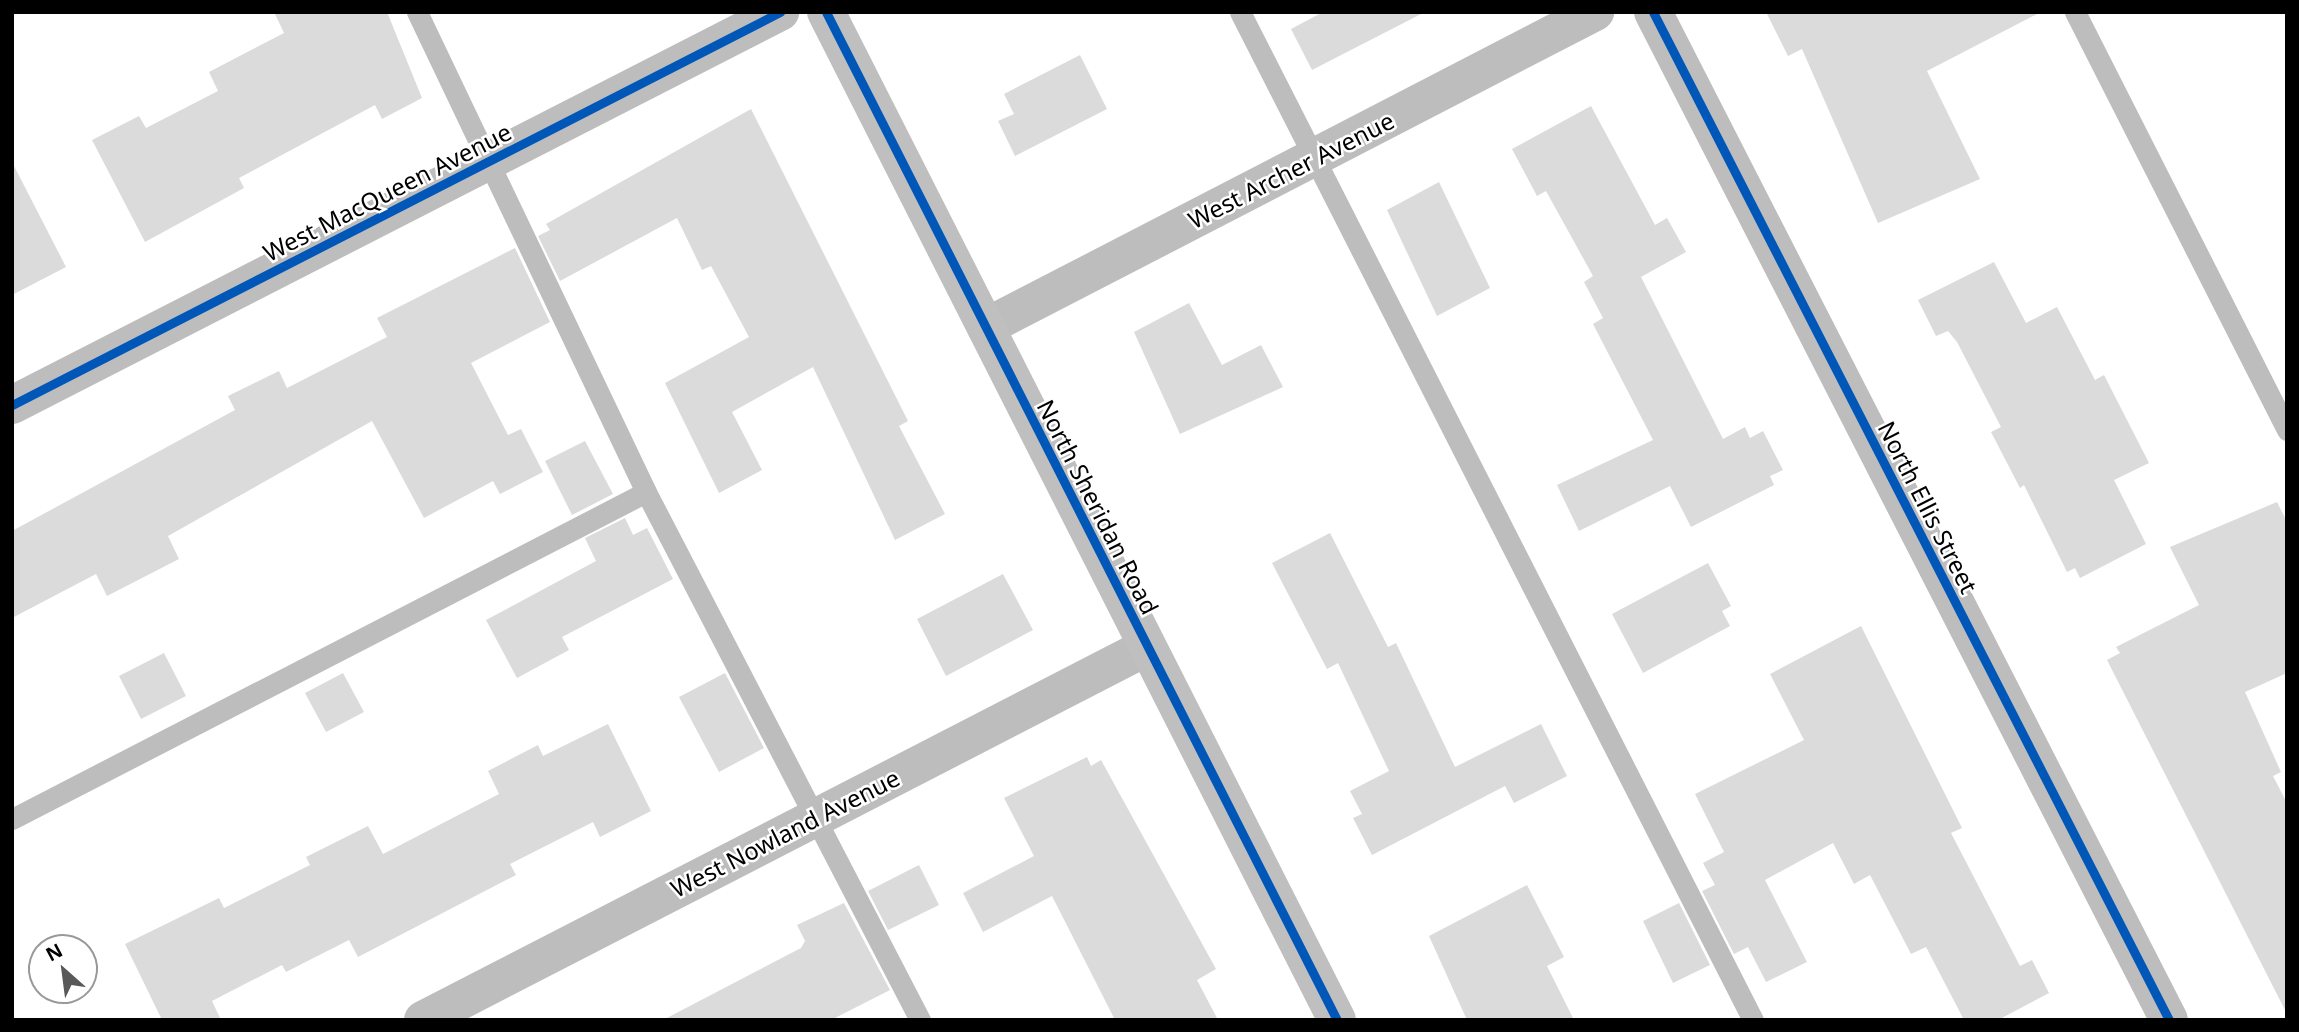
<!DOCTYPE html>
<html>
<head>
<meta charset="utf-8">
<style>
  body { margin:0 }
  #map { position:relative; width:2299px; height:1032px; overflow:hidden; background:#fff; font-family:"Noto Sans",sans-serif }
  div>[style] { position:absolute }
  [style*='--x'] { left:calc(var(--x)*1px); top:calc(var(--y)*1px); width:calc(var(--w)*1px); rotate:calc(var(--a)*1deg) }
  .building>* { inset:0; background:#dbdbdb }
  .service>* { height:21px; margin:-10.5px; padding:0 10.5px; transform-origin:10.5px; border-radius:10.5px; background:#bdbdbd }
  .minor>* { height:38px; margin:-19px; padding:0 19px; transform-origin:19px; border-radius:19px; background:#bdbdbd }
  .secondary>* { height:38px; margin:-19px; padding:0 19px; transform-origin:19px; border-radius:19px; background:#bfbfbf }
  .cycleway>* { height:9px; margin:-4.5px; padding:0 4.5px; transform-origin:4.5px; border-radius:4.5px; background:#0057b8 }
  span { translate:-50% -50%; white-space:nowrap; text-align:center; line-height:1.15; -webkit-text-stroke:5px #fff; paint-order:stroke }
  .street-label { font-size:24px; color:#000 }
  .frame { position:absolute; inset:0; border:14px solid #000; pointer-events:none }
  .north { position:absolute; left:28px; top:934px; width:70px; height:70px; box-sizing:border-box; background:#fff; border:2px solid #999; border-radius:50%; rotate:332deg; font-size:19px; font-weight:700; line-height:28px; text-align:center; color:#000 }
  .north::after { content:''; display:block; margin:auto; width:24px; height:32px; background:#595959; clip-path:polygon(50% 0,100% 100%,50% 72%,0 100%) }
</style>
</head>
<body>
<div id="map">
  <div class="building">
    <i style="clip-path:polygon(274px 12px,387px 12px,422px 98px,382px 119px,375px 105px,239px 178px,244px 188px,145px 242px,92px 140px,139px 116px,146px 128px,218px 91px,209px 72px,284px 33px)"></i>
    <i style="clip-path:polygon(1323px 12px,1425px 12px,1312px 70px,1291px 29px)"></i>
    <i style="clip-path:polygon(1766px 12px,2041px 12px,1927px 71px,1980px 179px,1878px 223px,1802px 49px,1788px 56px)"></i>
    <i style="clip-path:polygon(1080px 55px,1107px 109px,1015px 156px,998px 121px,1014px 114px,1004px 94px)"></i>
    <i style="clip-path:polygon(1591px 106px,1655px 225px,1667px 218px,1686px 252px,1641px 277px,1723px 439px,1745px 427px,1750px 438px,1763px 431px,1783px 470px,1770px 476px,1774px 485px,1691px 527px,1670px 486px,1579px 531px,1557px 485px,1653px 440px,1593px 324px,1603px 318px,1584px 282px,1593px 276px,1546px 191px,1537px 196px,1512px 149px)"></i>
    <i style="clip-path:polygon(751px 109px,908px 421px,899px 426px,945px 514px,895px 540px,813px 367px,732px 412px,762px 470px,719px 493px,665px 383px,749px 337px,711px 266px,702px 270px,677px 218px,560px 281px,538px 236px,550px 230px,546px 224px)"></i>
    <i style="clip-path:polygon(12px 162px,66px 267px,12px 295px)"></i>
    <i style="clip-path:polygon(1439px 182px,1490px 288px,1437px 316px,1387px 210px)"></i>
    <i style="clip-path:polygon(515px 248px,550px 322px,471px 363px,508px 435px,521px 429px,543px 472px,500px 494px,493px 481px,424px 518px,372px 421px,168px 536px,179px 559px,107px 596px,96px 574px,12px 618px,12px 531px,235px 410px,228px 396px,279px 371px,287px 388px,387px 337px,377px 318px)"></i>
    <i style="clip-path:polygon(1994px 262px,2026px 323px,2057px 307px,2095px 380px,2104px 375px,2149px 463px,2114px 480px,2146px 544px,2080px 578px,2075px 568px,2067px 572px,2024px 485px,2020px 488px,1991px 432px,2001px 427px,1957px 342px,1948px 331px,1936px 336px,1918px 300px)"></i>
    <i style="clip-path:polygon(1189px 303px,1222px 365px,1261px 345px,1283px 387px,1180px 434px,1134px 332px)"></i>
    <i style="clip-path:polygon(585px 441px,613px 494px,572px 515px,545px 461px)"></i>
    <i style="clip-path:polygon(2277px 502px,2287px 522px,2287px 673px,2245px 692px,2281px 772px,2273px 776px,2287px 803px,2287px 1014px,2107px 660px,2120px 653px,2116px 647px,2199px 605px,2170px 547px)"></i>
    <i style="clip-path:polygon(625px 518px,633px 535px,647px 528px,673px 579px,562px 637px,569px 650px,517px 678px,486px 620px,596px 561px,585px 538px)"></i>
    <i style="clip-path:polygon(1330px 533px,1388px 647px,1396px 643px,1455px 767px,1541px 724px,1567px 776px,1514px 803px,1505px 786px,1372px 855px,1353px 818px,1362px 814px,1350px 791px,1389px 771px,1338px 663px,1327px 669px,1272px 563px)"></i>
    <i style="clip-path:polygon(1708px 563px,1731px 606px,1722px 611px,1730px 626px,1643px 673px,1612px 614px)"></i>
    <i style="clip-path:polygon(1003px 574px,1033px 630px,946px 676px,917px 619px)"></i>
    <i style="clip-path:polygon(1861px 626px,1962px 828px,1951px 833px,2020px 966px,2032px 960px,2049px 993px,1998px 1020px,1964px 1020px,1926px 947px,1911px 954px,1870px 875px,1854px 884px,1833px 843px,1765px 880px,1807px 962px,1766px 982px,1748px 947px,1734px 954px,1702px 891px,1715px 885px,1703px 863px,1724px 852px,1695px 794px,1804px 740px,1770px 674px)"></i>
    <i style="clip-path:polygon(164px 653px,186px 696px,141px 719px,119px 676px)"></i>
    <i style="clip-path:polygon(343px 673px,364px 712px,326px 732px,305px 693px)"></i>
    <i style="clip-path:polygon(725px 673px,764px 748px,719px 772px,679px 697px)"></i>
    <i style="clip-path:polygon(608px 724px,651px 811px,600px 837px,593px 822px,510px 864px,516px 875px,358px 957px,349px 940px,286px 972px,282px 965px,212px 1001px,221px 1020px,162px 1020px,125px 944px,219px 898px,224px 908px,310px 865px,306px 857px,368px 826px,383px 854px,499px 794px,488px 771px,538px 745px,543px 756px)"></i>
    <i style="clip-path:polygon(1087px 757px,1091px 766px,1101px 760px,1216px 969px,1197px 980px,1218px 1020px,1115px 1020px,1052px 896px,983px 932px,963px 893px,1034px 856px,1004px 798px)"></i>
    <i style="clip-path:polygon(919px 865px,939px 905px,888px 930px,868px 891px)"></i>
    <i style="clip-path:polygon(1527px 885px,1564px 957px,1547px 966px,1574px 1020px,1467px 1020px,1429px 936px)"></i>
    <i style="clip-path:polygon(844px 903px,890px 990px,831px 1020px,663px 1020px,801px 948px,805px 941px,797px 925px)"></i>
    <i style="clip-path:polygon(1679px 903px,1710px 965px,1673px 983px,1643px 921px)"></i>
  </div>
  <div class="service">
    <i style="--x:417;--y:12;--w:532;--a:64.49"></i>
    <i style="--x:646;--y:492;--w:595;--a:62.57"></i>
    <i style="--x:1240;--y:12;--w:1131;--a:63.03"></i>
    <i style="--x:2075;--y:12;--w:469;--a:63.1"></i>
    <i style="--x:12;--y:819;--w:713;--a:-27.28"></i>
  </div>
  <div class="minor">
    <i style="--x:1653;--y:12;--w:1132;--a:62.89"></i>
    <i style="--x:986;--y:327;--w:686;--a:-27.35"></i>
    <i style="--x:12;--y:405;--w:863;--a:-27.1"></i>
    <i style="--x:423;--y:1020;--w:814;--a:-27.26"></i>
  </div>
  <div class="secondary">
    <i style="--x:826;--y:12;--w:1130;--a:63.12"></i>
  </div>
  <div class="cycleway">
    <i style="--x:826;--y:12;--w:1130;--a:63.12"></i>
    <i style="--x:1653;--y:12;--w:1132;--a:62.89"></i>
    <i style="--x:12;--y:405;--w:863;--a:-27.1"></i>
  </div>
  <div class="street-label">
    <span style="left:1291px;top:170px;rotate:-27deg">West Archer Avenue</span>
    <span style="left:387px;top:192px;rotate:-27deg">West MacQueen Avenue</span>
    <span style="left:1098px;top:507px;rotate:63deg">North Sheridan Road</span>
    <span style="left:1928px;top:507px;rotate:63deg">North Ellis Street</span>
    <span style="left:785px;top:833px;rotate:-27deg">West Nowland Avenue</span>
  </div>
  <div class="frame"></div>
  <div class="north">N</div>
</div>
</body>
</html>
